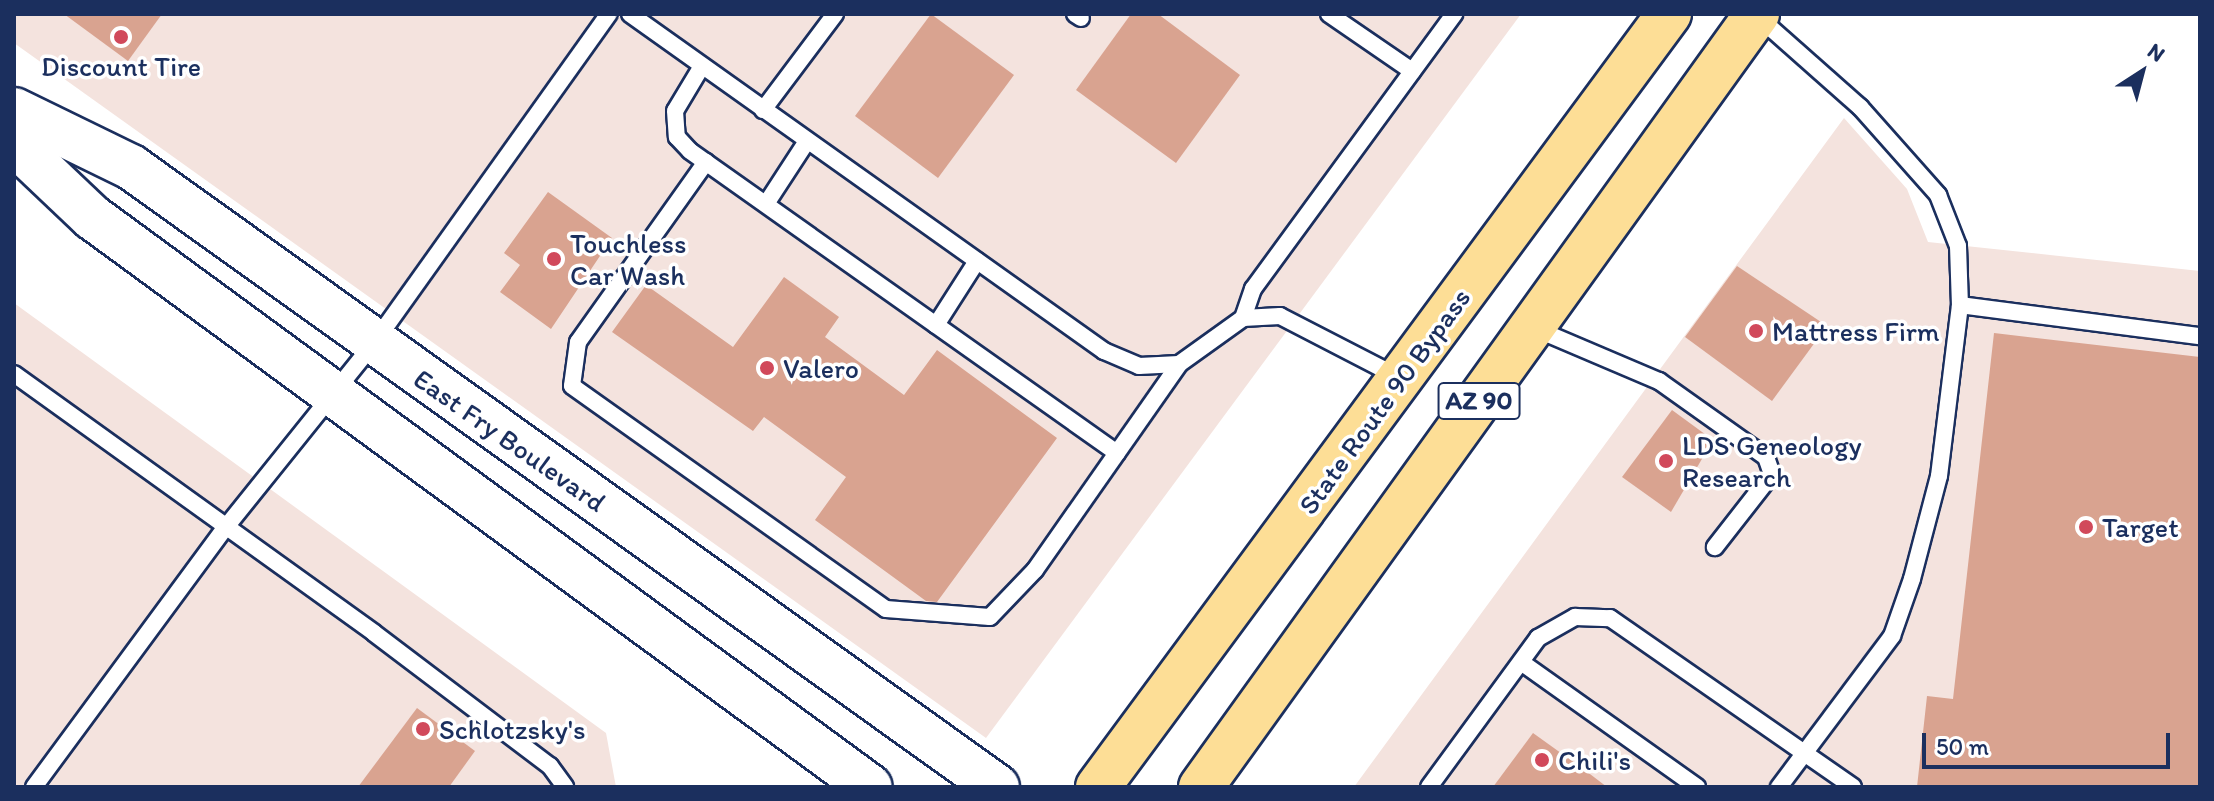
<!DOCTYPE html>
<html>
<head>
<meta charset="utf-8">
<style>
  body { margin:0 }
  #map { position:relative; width:2214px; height:801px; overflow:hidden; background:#fff; font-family:Itim,sans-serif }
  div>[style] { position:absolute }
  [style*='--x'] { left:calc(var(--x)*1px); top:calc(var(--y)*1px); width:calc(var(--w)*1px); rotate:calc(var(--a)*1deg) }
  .built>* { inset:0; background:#f4e3de }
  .building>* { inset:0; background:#d9a390 }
  .roads { filter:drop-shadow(2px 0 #1b2f5e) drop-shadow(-2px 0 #1b2f5e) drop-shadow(0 2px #1b2f5e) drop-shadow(0 -2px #1b2f5e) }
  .service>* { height:16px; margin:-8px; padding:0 8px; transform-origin:8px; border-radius:8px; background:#fff }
  .secondary>* { height:44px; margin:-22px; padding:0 22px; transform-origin:22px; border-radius:22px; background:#fff }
  .trunk>* { height:44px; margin:-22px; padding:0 22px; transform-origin:22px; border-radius:22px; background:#fdde96 }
  .dots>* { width:22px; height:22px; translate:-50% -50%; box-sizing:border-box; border:4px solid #fff; border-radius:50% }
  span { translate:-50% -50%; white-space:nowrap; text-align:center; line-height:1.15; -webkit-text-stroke:7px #fff; paint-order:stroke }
  .shield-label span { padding:2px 6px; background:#fff; border:2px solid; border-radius:6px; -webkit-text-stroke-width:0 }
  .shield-label { font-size:26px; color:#1b2f5e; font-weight:700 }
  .poi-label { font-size:28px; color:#1b2f5e }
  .left { translate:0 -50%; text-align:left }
  .street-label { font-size:28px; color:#1b2f5e }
  .frame { position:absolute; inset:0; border:16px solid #1b2f5e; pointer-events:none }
  .north { position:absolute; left:2102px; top:32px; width:80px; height:80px; -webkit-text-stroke:6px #fff; paint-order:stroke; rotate:36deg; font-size:22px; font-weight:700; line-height:32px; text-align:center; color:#1b2f5e }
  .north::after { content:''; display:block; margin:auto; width:28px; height:36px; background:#1b2f5e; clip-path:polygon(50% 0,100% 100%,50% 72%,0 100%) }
  .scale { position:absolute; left:1922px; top:733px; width:248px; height:36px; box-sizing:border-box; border:4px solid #1b2f5e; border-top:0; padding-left:10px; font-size:24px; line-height:28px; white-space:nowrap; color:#1b2f5e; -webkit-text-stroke:6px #fff; paint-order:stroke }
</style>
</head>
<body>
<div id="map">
  <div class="built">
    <i style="clip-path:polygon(14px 14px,1521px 14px,986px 738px,14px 43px)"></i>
    <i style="clip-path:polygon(1844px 118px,1907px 189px,1928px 242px,2200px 271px,2200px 787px,1354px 787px)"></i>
    <i style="clip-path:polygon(14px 303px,606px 733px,616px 787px,14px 787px)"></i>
  </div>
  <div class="building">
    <i style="clip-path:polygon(64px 14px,162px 14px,128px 61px)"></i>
    <i style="clip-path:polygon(931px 14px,1014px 75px,938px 178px,855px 116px)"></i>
    <i style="clip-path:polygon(1131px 14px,1158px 14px,1240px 75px,1176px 163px,1076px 90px)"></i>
    <i style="clip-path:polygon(548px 192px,612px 238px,551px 329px,500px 292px,520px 265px,504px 253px)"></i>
    <i style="clip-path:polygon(1737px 266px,1827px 326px,1772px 401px,1685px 337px)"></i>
    <i style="clip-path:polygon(784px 277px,839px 317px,825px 337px,904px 395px,937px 350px,1057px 438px,937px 602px,926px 601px,815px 520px,846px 477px,764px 417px,753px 431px,612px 332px,646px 285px,733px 347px)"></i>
    <i style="clip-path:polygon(1994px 333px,2200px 357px,2200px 787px,1917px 787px,1927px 696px,1953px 699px)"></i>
    <i style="clip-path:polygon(1672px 410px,1713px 440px,1671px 512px,1622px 477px)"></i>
    <i style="clip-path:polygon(417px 708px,475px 751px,449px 787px,358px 787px)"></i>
    <i style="clip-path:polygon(1533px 733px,1586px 771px,1607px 787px,1493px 787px)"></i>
  </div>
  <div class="roads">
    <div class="service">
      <i style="--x:630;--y:14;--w:582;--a:35.41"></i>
      <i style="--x:1104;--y:351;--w:38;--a:23"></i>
      <i style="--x:1139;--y:366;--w:40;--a:-2.9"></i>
      <i style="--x:1179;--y:364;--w:79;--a:-35.7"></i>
      <i style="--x:1243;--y:318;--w:37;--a:-3"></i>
      <i style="--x:1280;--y:316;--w:135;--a:27.3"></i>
      <i style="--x:1075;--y:14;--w:7;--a:34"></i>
      <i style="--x:1329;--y:14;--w:101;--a:34.5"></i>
      <i style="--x:1756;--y:15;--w:139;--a:41.5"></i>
      <i style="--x:1860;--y:107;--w:118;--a:48.4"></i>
      <i style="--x:1938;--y:195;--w:55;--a:68.6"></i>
      <i style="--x:1958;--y:246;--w:59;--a:88.1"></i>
      <i style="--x:1960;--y:305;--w:172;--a:97"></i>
      <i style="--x:1939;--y:476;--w:106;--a:104.7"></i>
      <i style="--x:1912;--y:579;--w:60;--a:109.3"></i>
      <i style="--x:1892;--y:636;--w:189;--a:126.8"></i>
      <i style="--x:702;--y:66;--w:52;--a:121"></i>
      <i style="--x:675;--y:111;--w:26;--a:86"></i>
      <i style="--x:677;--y:137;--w:19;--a:47"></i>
      <i style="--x:690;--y:151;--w:523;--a:35.27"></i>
      <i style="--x:763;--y:110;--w:120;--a:-53.1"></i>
      <i style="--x:706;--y:162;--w:221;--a:125.4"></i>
      <i style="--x:578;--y:342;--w:44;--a:97.8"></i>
      <i style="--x:572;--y:386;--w:385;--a:35.4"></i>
      <i style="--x:886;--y:609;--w:104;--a:4.4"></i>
      <i style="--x:990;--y:617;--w:65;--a:-46.2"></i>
      <i style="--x:1035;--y:570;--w:251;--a:-55"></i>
      <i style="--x:766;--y:204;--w:75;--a:-56.9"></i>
      <i style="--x:1960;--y:305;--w:242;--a:7.4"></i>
      <i style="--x:1243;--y:318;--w:31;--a:-71"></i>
      <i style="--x:1253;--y:289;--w:341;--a:-53.8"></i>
      <i style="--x:936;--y:325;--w:76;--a:-57.4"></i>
      <i style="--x:1534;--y:328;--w:136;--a:23"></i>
      <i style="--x:1659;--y:381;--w:131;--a:35.4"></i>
      <i style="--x:1766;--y:457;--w:18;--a:71"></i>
      <i style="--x:1772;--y:474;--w:93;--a:128"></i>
      <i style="--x:14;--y:374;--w:443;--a:35.7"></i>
      <i style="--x:374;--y:633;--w:221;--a:37.1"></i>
      <i style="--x:550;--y:766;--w:26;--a:54"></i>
      <i style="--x:1521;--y:662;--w:216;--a:35.4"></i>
      <i style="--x:34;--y:787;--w:323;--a:-53.6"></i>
      <i style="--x:226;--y:527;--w:236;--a:-51.2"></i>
      <i style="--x:374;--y:343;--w:404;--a:-54.5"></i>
      <i style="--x:1429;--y:787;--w:185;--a:-53.8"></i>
      <i style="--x:1538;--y:638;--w:43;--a:-29.6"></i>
      <i style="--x:1575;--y:617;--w:35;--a:2"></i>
      <i style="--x:1610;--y:618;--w:296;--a:34.8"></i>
    </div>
    <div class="secondary">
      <i style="--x:14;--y:110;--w:130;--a:26"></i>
      <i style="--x:131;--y:167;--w:1065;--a:35.6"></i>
      <i style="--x:14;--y:143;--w:108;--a:43.5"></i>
      <i style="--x:92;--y:217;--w:964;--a:36.23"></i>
    </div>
    <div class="trunk">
      <i style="--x:1098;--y:787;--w:961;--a:-53.55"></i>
      <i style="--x:1201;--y:787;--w:952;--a:-54.27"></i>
    </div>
  </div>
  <div class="dots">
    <i style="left:121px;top:37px;background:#d1495b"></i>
    <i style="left:554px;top:259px;background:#d1495b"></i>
    <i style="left:1756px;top:331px;background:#d1495b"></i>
    <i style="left:767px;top:368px;background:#d1495b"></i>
    <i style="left:1666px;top:461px;background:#d1495b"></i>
    <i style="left:2086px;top:527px;background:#d1495b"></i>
    <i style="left:423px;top:729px;background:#d1495b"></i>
    <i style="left:1542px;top:760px;background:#d1495b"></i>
  </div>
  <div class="shield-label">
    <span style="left:1479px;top:401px">AZ 90</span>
  </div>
  <div class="poi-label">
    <span style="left:121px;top:66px">Discount Tire</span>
    <span class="left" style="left:570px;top:259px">Touchless<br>Car Wash</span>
    <span class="left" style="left:1772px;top:331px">Mattress Firm</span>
    <span class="left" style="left:783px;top:368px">Valero</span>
    <span class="left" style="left:1682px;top:461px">LDS Geneology<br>Research</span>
    <span class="left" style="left:2102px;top:527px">Target</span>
    <span class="left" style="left:439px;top:729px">Schlotzsky's</span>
    <span class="left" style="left:1558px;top:760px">Chili's</span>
  </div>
  <div class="street-label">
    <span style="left:1384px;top:401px;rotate:-54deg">State Route 90 Bypass</span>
    <span style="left:510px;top:440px;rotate:35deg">East Fry Boulevard</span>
  </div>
  <div class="frame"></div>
  <div class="north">N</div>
  <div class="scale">50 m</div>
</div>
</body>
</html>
